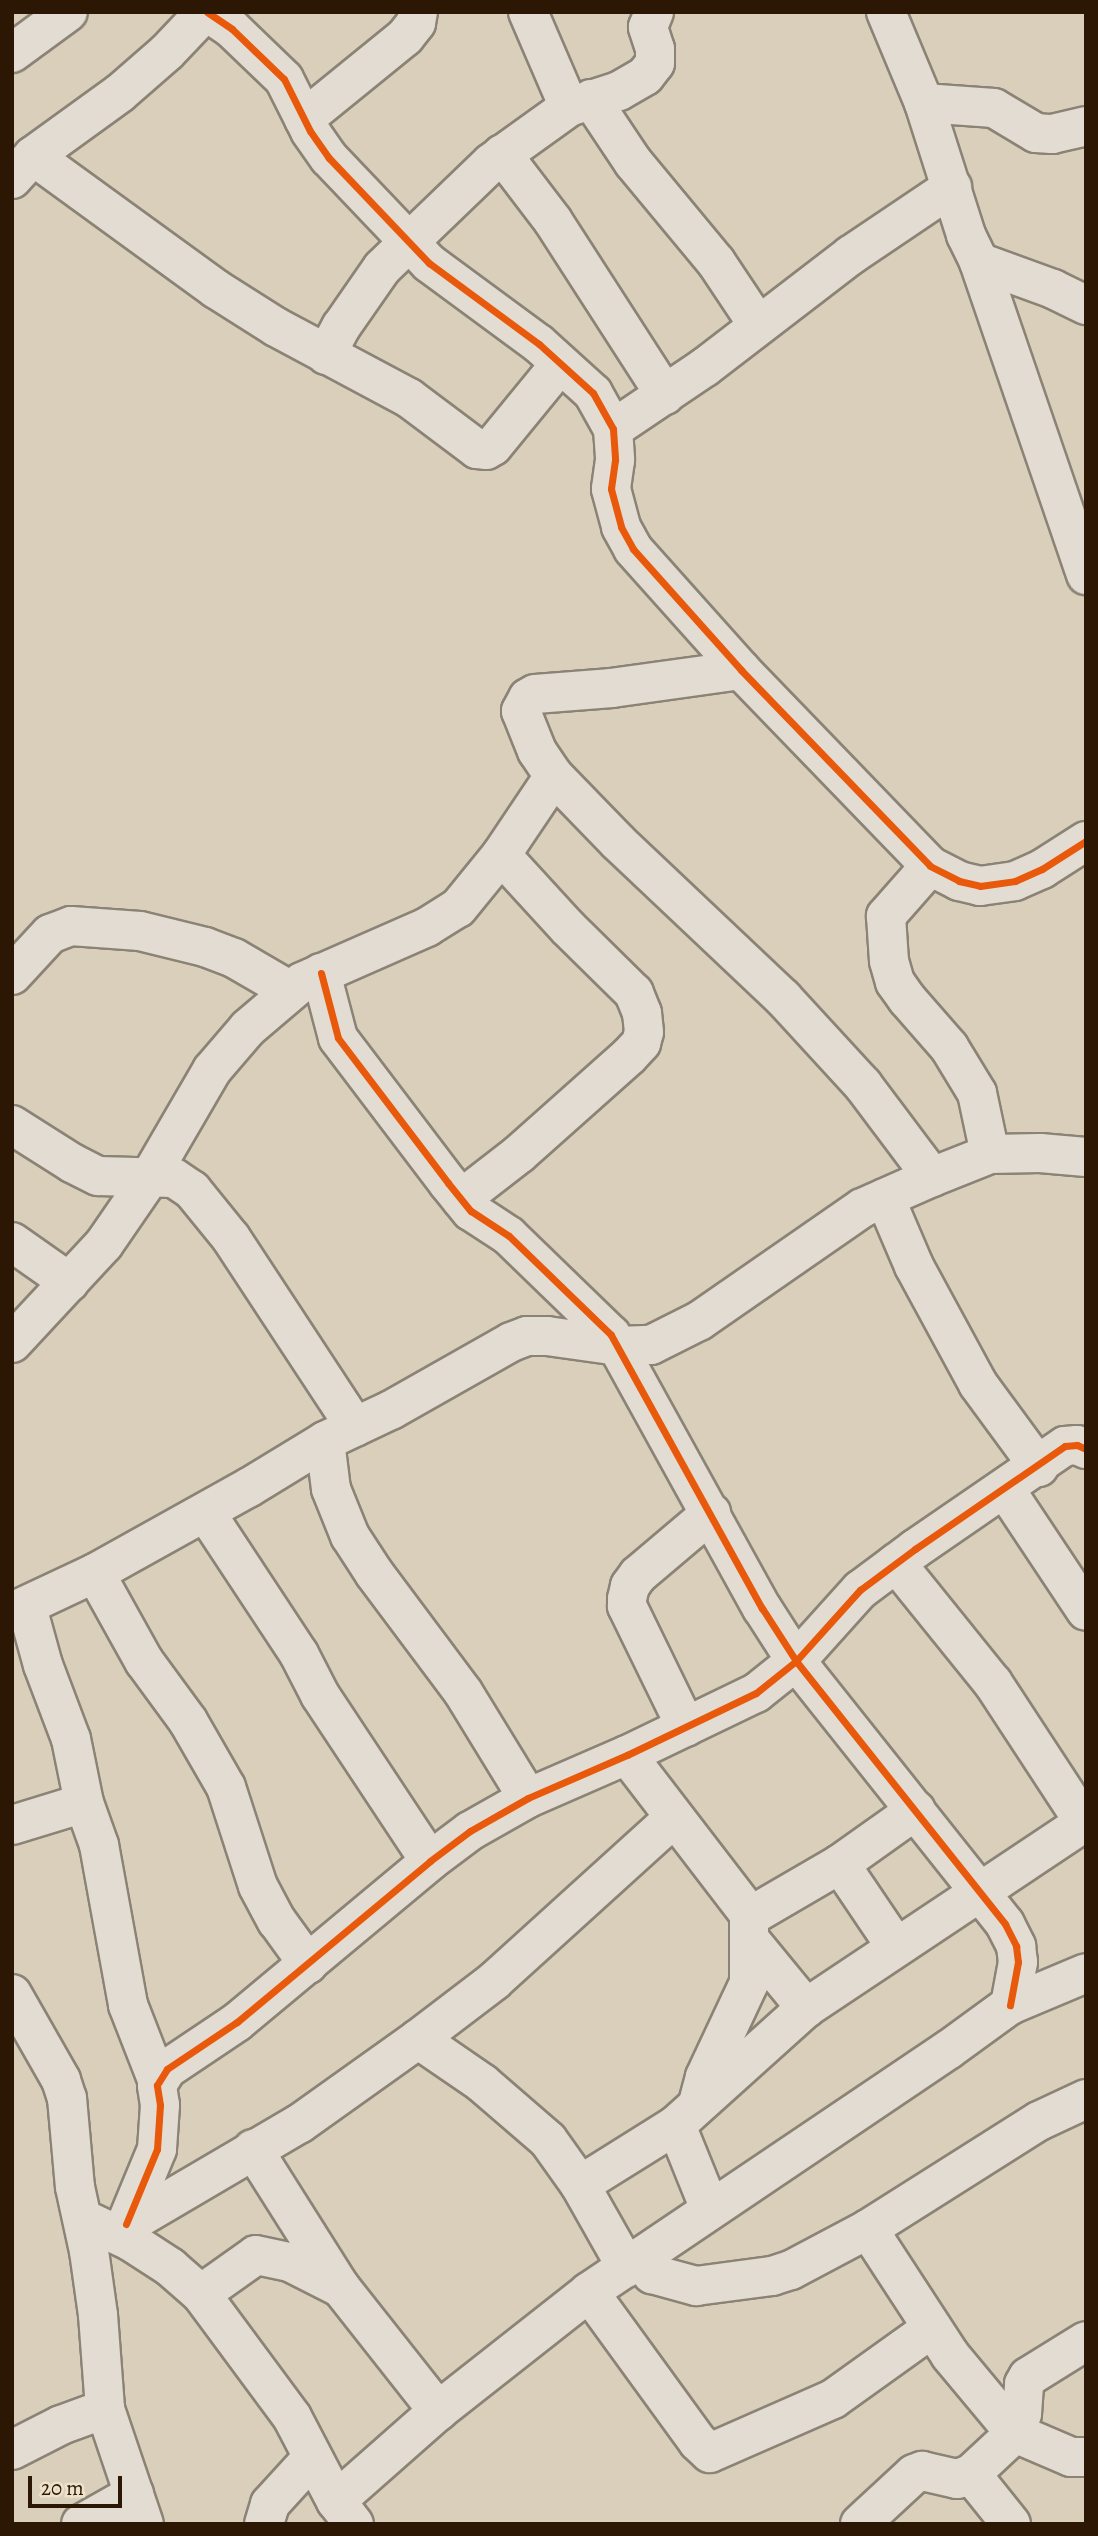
<!DOCTYPE html>
<html>
<head>
<meta charset="utf-8">
<style>
  body { margin:0 }
  #map { position:relative; width:1098px; height:2536px; overflow:hidden; background:#d9cfba; font-family:Alegreya,serif }
  div>[style] { position:absolute }
  [style*='--x'] { left:calc(var(--x)*1px); top:calc(var(--y)*1px); width:calc(var(--w)*1px); rotate:calc(var(--a)*1deg) }
  .roads { filter:drop-shadow(2px 0 #8b8375) drop-shadow(-2px 0 #8b8375) drop-shadow(0 2px #8b8375) drop-shadow(0 -2px #8b8375) }
  .minor>* { height:38px; margin:-19px; padding:0 19px; transform-origin:19px; border-radius:19px; background:#e2dcd2 }
  .tertiary>* { height:38px; margin:-19px; padding:0 19px; transform-origin:19px; border-radius:19px; background:#e2dcd2 }
  .cycleway>* { height:7px; margin:-3.5px; padding:0 3.5px; transform-origin:3.5px; border-radius:3.5px; background:#e8590c }
  span { translate:-50% -50%; white-space:nowrap; text-align:center; line-height:1.15; -webkit-text-stroke:5px #efe2ca; paint-order:stroke }
  .frame { position:absolute; inset:0; border:14px solid #2c1705; pointer-events:none }
  .scale { position:absolute; left:28px; top:2476px; width:94px; height:32px; box-sizing:border-box; border:4px solid #2c1705; border-top:0; padding-left:9px; font-size:21px; line-height:24px; white-space:nowrap; color:#2c1705; -webkit-text-stroke:5px #efe2ca; paint-order:stroke }
</style>
</head>
<body>
<div id="map">
  <div class="roads">
    <div class="minor">
      <i style="--x:207;--y:12;--w:30;--a:34"></i>
      <i style="--x:232;--y:29;--w:72;--a:43.9"></i>
      <i style="--x:284;--y:79;--w:58;--a:63.4"></i>
      <i style="--x:310;--y:131;--w:33;--a:55"></i>
      <i style="--x:329;--y:158;--w:145;--a:46.4"></i>
      <i style="--x:429;--y:263;--w:137;--a:36.4"></i>
      <i style="--x:539;--y:344;--w:73;--a:42.2"></i>
      <i style="--x:593;--y:393;--w:41;--a:60.9"></i>
      <i style="--x:613;--y:429;--w:31;--a:86"></i>
      <i style="--x:615;--y:460;--w:29;--a:98"></i>
      <i style="--x:611;--y:489;--w:39;--a:75"></i>
      <i style="--x:621;--y:527;--w:25;--a:61"></i>
      <i style="--x:633;--y:549;--w:162;--a:48.2"></i>
      <i style="--x:741;--y:670;--w:272;--a:46"></i>
      <i style="--x:930;--y:866;--w:33;--a:27"></i>
      <i style="--x:959;--y:881;--w:22;--a:13"></i>
      <i style="--x:980;--y:886;--w:35;--a:-8"></i>
      <i style="--x:1015;--y:881;--w:30;--a:-24"></i>
      <i style="--x:1042;--y:869;--w:52;--a:-32.5"></i>
      <i style="--x:528;--y:12;--w:103;--a:66.7"></i>
      <i style="--x:12;--y:53;--w:69;--a:-36.2"></i>
      <i style="--x:591;--y:99;--w:76;--a:56.3"></i>
      <i style="--x:633;--y:162;--w:130;--a:50.3"></i>
      <i style="--x:716;--y:262;--w:76;--a:56.3"></i>
      <i style="--x:924;--y:103;--w:70;--a:4.1"></i>
      <i style="--x:994;--y:108;--w:49;--a:30.8"></i>
      <i style="--x:1036;--y:133;--w:16;--a:4"></i>
      <i style="--x:1052;--y:134;--w:35;--a:-13"></i>
      <i style="--x:304;--y:119;--w:130;--a:-39.1"></i>
      <i style="--x:405;--y:37;--w:18;--a:-52"></i>
      <i style="--x:416;--y:23;--w:11;--a:-80"></i>
      <i style="--x:502;--y:154;--w:84;--a:52.7"></i>
      <i style="--x:553;--y:221;--w:207;--a:57.2"></i>
      <i style="--x:33;--y:156;--w:226;--a:36"></i>
      <i style="--x:216;--y:289;--w:71;--a:32.3"></i>
      <i style="--x:276;--y:327;--w:151;--a:28.1"></i>
      <i style="--x:409;--y:398;--w:85;--a:36.9"></i>
      <i style="--x:477;--y:449;--w:9;--a:6"></i>
      <i style="--x:486;--y:450;--w:8;--a:-30"></i>
      <i style="--x:493;--y:446;--w:106;--a:-50.7"></i>
      <i style="--x:12;--y:179;--w:31;--a:-48"></i>
      <i style="--x:33;--y:156;--w:107;--a:-35.9"></i>
      <i style="--x:120;--y:93;--w:62;--a:-41.1"></i>
      <i style="--x:167;--y:52;--w:55;--a:-46.5"></i>
      <i style="--x:979;--y:262;--w:79;--a:20"></i>
      <i style="--x:1053;--y:289;--w:37;--a:26"></i>
      <i style="--x:326;--y:355;--w:32;--a:-62"></i>
      <i style="--x:341;--y:327;--w:72;--a:-55.2"></i>
      <i style="--x:382;--y:268;--w:151;--a:-43.9"></i>
      <i style="--x:491;--y:163;--w:96;--a:-35.7"></i>
      <i style="--x:569;--y:107;--w:52;--a:-17.7"></i>
      <i style="--x:619;--y:91;--w:30;--a:-30"></i>
      <i style="--x:645;--y:76;--w:16;--a:-52"></i>
      <i style="--x:655;--y:63;--w:14;--a:-90"></i>
      <i style="--x:655;--y:49;--w:23;--a:-108"></i>
      <i style="--x:648;--y:27;--w:16;--a:-68"></i>
      <i style="--x:613;--y:429;--w:111;--a:-34"></i>
      <i style="--x:705;--y:367;--w:184;--a:-37.5"></i>
      <i style="--x:851;--y:255;--w:122;--a:-34"></i>
      <i style="--x:741;--y:670;--w:130;--a:172.1"></i>
      <i style="--x:612;--y:688;--w:77;--a:175.5"></i>
      <i style="--x:535;--y:694;--w:8;--a:150"></i>
      <i style="--x:528;--y:698;--w:15;--a:118"></i>
      <i style="--x:521;--y:711;--w:43;--a:68.2"></i>
      <i style="--x:537;--y:751;--w:30;--a:56"></i>
      <i style="--x:554;--y:776;--w:92;--a:45.9"></i>
      <i style="--x:618;--y:842;--w:227;--a:43.4"></i>
      <i style="--x:783;--y:998;--w:118;--a:47.4"></i>
      <i style="--x:863;--y:1085;--w:115;--a:53.1"></i>
      <i style="--x:930;--y:866;--w:67;--a:131.3"></i>
      <i style="--x:886;--y:916;--w:45;--a:86.2"></i>
      <i style="--x:889;--y:961;--w:22;--a:74"></i>
      <i style="--x:895;--y:982;--w:21;--a:55"></i>
      <i style="--x:907;--y:999;--w:64;--a:48.8"></i>
      <i style="--x:949;--y:1047;--w:54;--a:58.7"></i>
      <i style="--x:977;--y:1093;--w:62;--a:78"></i>
      <i style="--x:321;--y:973;--w:67;--a:75.3"></i>
      <i style="--x:338;--y:1038;--w:182;--a:52.8"></i>
      <i style="--x:448;--y:1183;--w:36;--a:51"></i>
      <i style="--x:471;--y:1211;--w:45;--a:33.3"></i>
      <i style="--x:509;--y:1236;--w:142;--a:44.1"></i>
      <i style="--x:611;--y:1335;--w:312;--a:61.1"></i>
      <i style="--x:762;--y:1608;--w:63;--a:57.3"></i>
      <i style="--x:796;--y:1661;--w:336;--a:51.5"></i>
      <i style="--x:1005;--y:1924;--w:25;--a:63"></i>
      <i style="--x:1016;--y:1946;--w:16;--a:83"></i>
      <i style="--x:1018;--y:1962;--w:44;--a:100.5"></i>
      <i style="--x:12;--y:975;--w:56;--a:-47.2"></i>
      <i style="--x:50;--y:934;--w:22;--a:-21"></i>
      <i style="--x:71;--y:926;--w:69;--a:4.1"></i>
      <i style="--x:140;--y:931;--w:67;--a:13.8"></i>
      <i style="--x:205;--y:947;--w:31;--a:21"></i>
      <i style="--x:234;--y:958;--w:64;--a:30.2"></i>
      <i style="--x:12;--y:1125;--w:71;--a:32.3"></i>
      <i style="--x:72;--y:1163;--w:29;--a:27"></i>
      <i style="--x:98;--y:1176;--w:76;--a:1.5"></i>
      <i style="--x:174;--y:1178;--w:22;--a:34"></i>
      <i style="--x:192;--y:1190;--w:62;--a:50.9"></i>
      <i style="--x:231;--y:1238;--w:226;--a:56.7"></i>
      <i style="--x:885;--y:1198;--w:74;--a:66.9"></i>
      <i style="--x:914;--y:1266;--w:134;--a:61.5"></i>
      <i style="--x:978;--y:1384;--w:103;--a:53.7"></i>
      <i style="--x:461;--y:1199;--w:73;--a:-37.8"></i>
      <i style="--x:519;--y:1154;--w:147;--a:-41.7"></i>
      <i style="--x:629;--y:1056;--w:18;--a:-47"></i>
      <i style="--x:641;--y:1043;--w:11;--a:-75"></i>
      <i style="--x:644;--y:1032;--w:19;--a:-96"></i>
      <i style="--x:642;--y:1013;--w:22;--a:-112"></i>
      <i style="--x:634;--y:993;--w:93;--a:-135.4"></i>
      <i style="--x:568;--y:928;--w:99;--a:-132.5"></i>
      <i style="--x:12;--y:1242;--w:70;--a:35.1"></i>
      <i style="--x:12;--y:1343;--w:135;--a:-47.1"></i>
      <i style="--x:104;--y:1244;--w:78;--a:-55.5"></i>
      <i style="--x:148;--y:1180;--w:127;--a:-59.8"></i>
      <i style="--x:212;--y:1070;--w:55;--a:-49.4"></i>
      <i style="--x:248;--y:1028;--w:71;--a:-40.4"></i>
      <i style="--x:302;--y:982;--w:137;--a:-23.7"></i>
      <i style="--x:427;--y:927;--w:36;--a:-32"></i>
      <i style="--x:458;--y:908;--w:68;--a:-50.9"></i>
      <i style="--x:501;--y:855;--w:95;--a:-56.1"></i>
      <i style="--x:325;--y:1441;--w:48;--a:82.9"></i>
      <i style="--x:331;--y:1489;--w:51;--a:68"></i>
      <i style="--x:350;--y:1536;--w:44;--a:57"></i>
      <i style="--x:374;--y:1573;--w:149;--a:53.2"></i>
      <i style="--x:463;--y:1692;--w:124;--a:58.5"></i>
      <i style="--x:1005;--y:1489;--w:146;--a:56.4"></i>
      <i style="--x:206;--y:1513;--w:169;--a:56.6"></i>
      <i style="--x:299;--y:1654;--w:46;--a:62.9"></i>
      <i style="--x:320;--y:1695;--w:199;--a:56.5"></i>
      <i style="--x:896;--y:1563;--w:154;--a:51.1"></i>
      <i style="--x:993;--y:1683;--w:170;--a:56.8"></i>
      <i style="--x:95;--y:1573;--w:101;--a:60.9"></i>
      <i style="--x:144;--y:1661;--w:74;--a:53.7"></i>
      <i style="--x:188;--y:1721;--w:76;--a:60.1"></i>
      <i style="--x:226;--y:1787;--w:104;--a:72.1"></i>
      <i style="--x:258;--y:1886;--w:40;--a:62"></i>
      <i style="--x:277;--y:1921;--w:53;--a:54.2"></i>
      <i style="--x:27;--y:1607;--w:60;--a:74.6"></i>
      <i style="--x:43;--y:1665;--w:79;--a:69.3"></i>
      <i style="--x:71;--y:1739;--w:65;--a:78.5"></i>
      <i style="--x:84;--y:1803;--w:45;--a:70.3"></i>
      <i style="--x:99;--y:1845;--w:163;--a:79.7"></i>
      <i style="--x:128;--y:2005;--w:83;--a:68.7"></i>
      <i style="--x:12;--y:1612;--w:92;--a:-25.2"></i>
      <i style="--x:95;--y:1573;--w:175;--a:-29.1"></i>
      <i style="--x:248;--y:1488;--w:90;--a:-31.4"></i>
      <i style="--x:325;--y:1441;--w:73;--a:-25.2"></i>
      <i style="--x:391;--y:1410;--w:138;--a:-29.5"></i>
      <i style="--x:511;--y:1342;--w:17;--a:-21"></i>
      <i style="--x:527;--y:1336;--w:20;--a:0"></i>
      <i style="--x:547;--y:1336;--w:72;--a:8"></i>
      <i style="--x:618;--y:1346;--w:33;--a:-2"></i>
      <i style="--x:651;--y:1345;--w:54;--a:-26.6"></i>
      <i style="--x:699;--y:1321;--w:198;--a:-34.7"></i>
      <i style="--x:862;--y:1208;--w:77;--a:-23.9"></i>
      <i style="--x:932;--y:1177;--w:62;--a:-21.6"></i>
      <i style="--x:990;--y:1154;--w:50;--a:-1.1"></i>
      <i style="--x:1040;--y:1153;--w:46;--a:5"></i>
      <i style="--x:686;--y:1727;--w:135;--a:-116"></i>
      <i style="--x:627;--y:1606;--w:7;--a:-90"></i>
      <i style="--x:627;--y:1599;--w:13;--a:-77"></i>
      <i style="--x:630;--y:1586;--w:14;--a:-54"></i>
      <i style="--x:638;--y:1575;--w:96;--a:-40.3"></i>
      <i style="--x:627;--y:1755;--w:200;--a:52.5"></i>
      <i style="--x:749;--y:1914;--w:69;--a:90"></i>
      <i style="--x:749;--y:1983;--w:104;--a:115.1"></i>
      <i style="--x:705;--y:2077;--w:23;--a:105"></i>
      <i style="--x:12;--y:1825;--w:75;--a:-17"></i>
      <i style="--x:840;--y:1864;--w:100;--a:56"></i>
      <i style="--x:749;--y:1917;--w:105;--a:-30.2"></i>
      <i style="--x:840;--y:1864;--w:93;--a:-35.4"></i>
      <i style="--x:751;--y:1941;--w:87;--a:50.6"></i>
      <i style="--x:12;--y:1994;--w:99;--a:60.3"></i>
      <i style="--x:61;--y:2080;--w:19;--a:72"></i>
      <i style="--x:67;--y:2098;--w:89;--a:84.9"></i>
      <i style="--x:75;--y:2187;--w:66;--a:77.7"></i>
      <i style="--x:89;--y:2251;--w:65;--a:82"></i>
      <i style="--x:98;--y:2315;--w:94;--a:85.7"></i>
      <i style="--x:105;--y:2409;--w:121;--a:71.3"></i>
      <i style="--x:418;--y:2039;--w:78;--a:34.5"></i>
      <i style="--x:482;--y:2083;--w:87;--a:40.8"></i>
      <i style="--x:548;--y:2140;--w:55;--a:54.6"></i>
      <i style="--x:580;--y:2185;--w:95;--a:60.5"></i>
      <i style="--x:676;--y:2125;--w:91;--a:68"></i>
      <i style="--x:253;--y:2149;--w:165;--a:57.7"></i>
      <i style="--x:341;--y:2288;--w:157;--a:51.7"></i>
      <i style="--x:580;--y:2185;--w:113;--a:-32"></i>
      <i style="--x:676;--y:2125;--w:175;--a:-42"></i>
      <i style="--x:806;--y:2008;--w:337;--a:-33.7"></i>
      <i style="--x:92;--y:2223;--w:42;--a:25.3"></i>
      <i style="--x:130;--y:2241;--w:48;--a:33"></i>
      <i style="--x:170;--y:2267;--w:41;--a:41.1"></i>
      <i style="--x:201;--y:2294;--w:153;--a:53.5"></i>
      <i style="--x:292;--y:2417;--w:95;--a:62.4"></i>
      <i style="--x:336;--y:2501;--w:29;--a:52"></i>
      <i style="--x:126;--y:2224;--w:81;--a:-67.5"></i>
      <i style="--x:157;--y:2149;--w:44;--a:-86.1"></i>
      <i style="--x:160;--y:2105;--w:20;--a:-99"></i>
      <i style="--x:157;--y:2085;--w:19;--a:-58"></i>
      <i style="--x:167;--y:2069;--w:84;--a:-33.9"></i>
      <i style="--x:237;--y:2022;--w:251;--a:-39.8"></i>
      <i style="--x:430;--y:1861;--w:50;--a:-36.9"></i>
      <i style="--x:470;--y:1831;--w:67;--a:-29.6"></i>
      <i style="--x:528;--y:1798;--w:108;--a:-23.5"></i>
      <i style="--x:627;--y:1755;--w:143;--a:-25.7"></i>
      <i style="--x:756;--y:1693;--w:51;--a:-38.7"></i>
      <i style="--x:796;--y:1661;--w:96;--a:-48"></i>
      <i style="--x:860;--y:1590;--w:69;--a:-36.7"></i>
      <i style="--x:915;--y:1549;--w:182;--a:-34.5"></i>
      <i style="--x:1065;--y:1446;--w:12;--a:-5"></i>
      <i style="--x:1077;--y:1445;--w:10;--a:24"></i>
      <i style="--x:868;--y:2229;--w:150;--a:56.9"></i>
      <i style="--x:950;--y:2355;--w:102;--a:50.2"></i>
      <i style="--x:1015;--y:2433;--w:61;--a:23.2"></i>
      <i style="--x:1071;--y:2457;--w:15;--a:0"></i>
      <i style="--x:118;--y:2230;--w:210;--a:-30.4"></i>
      <i style="--x:299;--y:2124;--w:146;--a:-35.5"></i>
      <i style="--x:418;--y:2039;--w:96;--a:-37.3"></i>
      <i style="--x:494;--y:1981;--w:243;--a:-42.2"></i>
      <i style="--x:641;--y:2259;--w:19;--a:54"></i>
      <i style="--x:652;--y:2274;--w:46;--a:15.3"></i>
      <i style="--x:696;--y:2286;--w:77;--a:-7.5"></i>
      <i style="--x:772;--y:2276;--w:20;--a:-18"></i>
      <i style="--x:791;--y:2270;--w:87;--a:-28"></i>
      <i style="--x:868;--y:2229;--w:202;--a:-32.3"></i>
      <i style="--x:1039;--y:2121;--w:52;--a:-25.1"></i>
      <i style="--x:589;--y:2292;--w:185;--a:54"></i>
      <i style="--x:698;--y:2442;--w:16;--a:43"></i>
      <i style="--x:710;--y:2453;--w:134;--a:-23.7"></i>
      <i style="--x:833;--y:2399;--w:122;--a:-35.6"></i>
      <i style="--x:201;--y:2294;--w:67;--a:-35.3"></i>
      <i style="--x:256;--y:2255;--w:35;--a:12"></i>
      <i style="--x:290;--y:2262;--w:57;--a:27"></i>
      <i style="--x:12;--y:2450;--w:55;--a:-27"></i>
      <i style="--x:61;--y:2425;--w:47;--a:-20"></i>
      <i style="--x:971;--y:2474;--w:64;--a:51.3"></i>
      <i style="--x:336;--y:2501;--w:136;--a:-41.4"></i>
      <i style="--x:438;--y:2411;--w:192;--a:-38.2"></i>
      <i style="--x:589;--y:2292;--w:433;--a:-34"></i>
      <i style="--x:948;--y:2050;--w:77;--a:-36"></i>
      <i style="--x:1010;--y:2005;--w:82;--a:-22.8"></i>
      <i style="--x:81;--y:2524;--w:61;--a:-29.5"></i>
      <i style="--x:264;--y:2524;--w:21;--a:-73"></i>
      <i style="--x:270;--y:2504;--w:62;--a:-47.6"></i>
      <i style="--x:860;--y:2524;--w:74;--a:-42.8"></i>
      <i style="--x:914;--y:2474;--w:9;--a:-21"></i>
      <i style="--x:922;--y:2471;--w:36;--a:13"></i>
      <i style="--x:957;--y:2479;--w:15;--a:-20"></i>
      <i style="--x:971;--y:2474;--w:60;--a:-43"></i>
      <i style="--x:1015;--y:2433;--w:20;--a:-70"></i>
      <i style="--x:1022;--y:2414;--w:30;--a:-86"></i>
      <i style="--x:1024;--y:2384;--w:8;--a:-60"></i>
      <i style="--x:1028;--y:2377;--w:68;--a:-31.8"></i>
    </div>
    <div class="tertiary">
      <i style="--x:886;--y:12;--w:99;--a:67.3"></i>
      <i style="--x:924;--y:103;--w:139;--a:72.3"></i>
      <i style="--x:966;--y:235;--w:30;--a:64"></i>
      <i style="--x:979;--y:262;--w:331;--a:71.1"></i>
    </div>
  </div>
  <div class="cycleway">
    <i style="--x:207;--y:12;--w:30;--a:34"></i>
    <i style="--x:232;--y:29;--w:72;--a:43.9"></i>
    <i style="--x:284;--y:79;--w:58;--a:63.4"></i>
    <i style="--x:310;--y:131;--w:33;--a:55"></i>
    <i style="--x:329;--y:158;--w:145;--a:46.4"></i>
    <i style="--x:429;--y:263;--w:137;--a:36.4"></i>
    <i style="--x:539;--y:344;--w:73;--a:42.2"></i>
    <i style="--x:593;--y:393;--w:41;--a:60.9"></i>
    <i style="--x:613;--y:429;--w:31;--a:86"></i>
    <i style="--x:615;--y:460;--w:29;--a:98"></i>
    <i style="--x:611;--y:489;--w:39;--a:75"></i>
    <i style="--x:621;--y:527;--w:25;--a:61"></i>
    <i style="--x:633;--y:549;--w:162;--a:48.2"></i>
    <i style="--x:741;--y:670;--w:272;--a:46"></i>
    <i style="--x:930;--y:866;--w:33;--a:27"></i>
    <i style="--x:959;--y:881;--w:22;--a:13"></i>
    <i style="--x:980;--y:886;--w:35;--a:-8"></i>
    <i style="--x:1015;--y:881;--w:30;--a:-24"></i>
    <i style="--x:1042;--y:869;--w:52;--a:-32.5"></i>
    <i style="--x:321;--y:973;--w:67;--a:75.3"></i>
    <i style="--x:338;--y:1038;--w:182;--a:52.8"></i>
    <i style="--x:448;--y:1183;--w:36;--a:51"></i>
    <i style="--x:471;--y:1211;--w:45;--a:33.3"></i>
    <i style="--x:509;--y:1236;--w:142;--a:44.1"></i>
    <i style="--x:611;--y:1335;--w:312;--a:61.1"></i>
    <i style="--x:762;--y:1608;--w:63;--a:57.3"></i>
    <i style="--x:796;--y:1661;--w:336;--a:51.5"></i>
    <i style="--x:1005;--y:1924;--w:25;--a:63"></i>
    <i style="--x:1016;--y:1946;--w:16;--a:83"></i>
    <i style="--x:1018;--y:1962;--w:44;--a:100.5"></i>
    <i style="--x:126;--y:2224;--w:81;--a:-67.5"></i>
    <i style="--x:157;--y:2149;--w:44;--a:-86.1"></i>
    <i style="--x:160;--y:2105;--w:20;--a:-99"></i>
    <i style="--x:157;--y:2085;--w:19;--a:-58"></i>
    <i style="--x:167;--y:2069;--w:84;--a:-33.9"></i>
    <i style="--x:237;--y:2022;--w:251;--a:-39.8"></i>
    <i style="--x:430;--y:1861;--w:50;--a:-36.9"></i>
    <i style="--x:470;--y:1831;--w:67;--a:-29.6"></i>
    <i style="--x:528;--y:1798;--w:108;--a:-23.5"></i>
    <i style="--x:627;--y:1755;--w:143;--a:-25.7"></i>
    <i style="--x:756;--y:1693;--w:51;--a:-38.7"></i>
    <i style="--x:796;--y:1661;--w:96;--a:-48"></i>
    <i style="--x:860;--y:1590;--w:69;--a:-36.7"></i>
    <i style="--x:915;--y:1549;--w:182;--a:-34.5"></i>
    <i style="--x:1065;--y:1446;--w:12;--a:-5"></i>
    <i style="--x:1077;--y:1445;--w:10;--a:24"></i>
  </div>
  <div class="frame"></div>
  <div class="scale">20 m</div>
</div>
</body>
</html>
